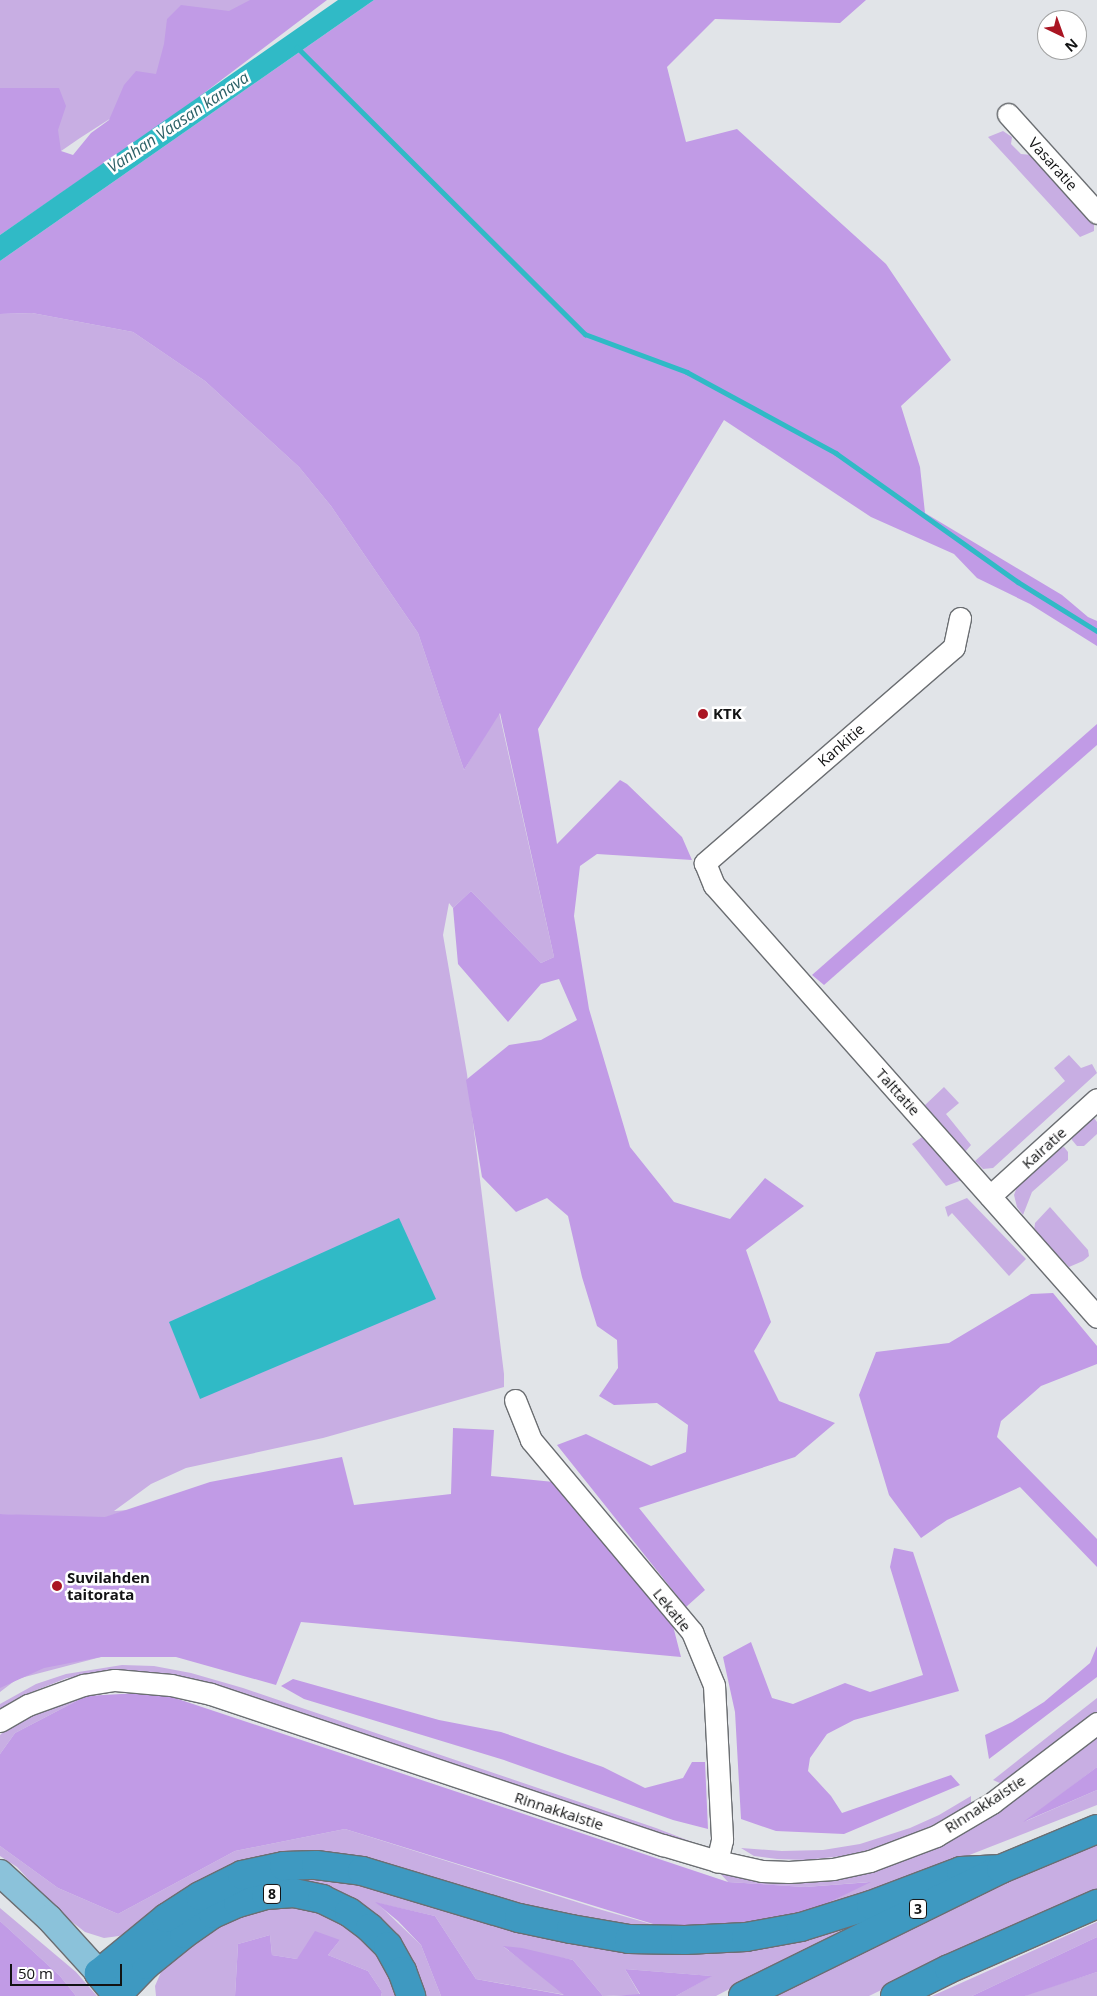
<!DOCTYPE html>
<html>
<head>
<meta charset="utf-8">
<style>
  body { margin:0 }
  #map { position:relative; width:1097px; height:1996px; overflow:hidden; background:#e1e4e8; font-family:"Open Sans",sans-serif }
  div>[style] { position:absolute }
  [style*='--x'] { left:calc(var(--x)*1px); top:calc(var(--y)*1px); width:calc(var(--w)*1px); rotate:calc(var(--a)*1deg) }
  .green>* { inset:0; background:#c8aee3 }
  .forest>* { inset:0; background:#c19be6 }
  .water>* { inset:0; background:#30bac6 }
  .stream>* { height:4.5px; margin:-2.25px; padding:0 2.25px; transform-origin:2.25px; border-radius:2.25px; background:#30bac6 }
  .roads { filter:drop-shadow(1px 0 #6b6e72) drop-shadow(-1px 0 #6b6e72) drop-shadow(0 1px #6b6e72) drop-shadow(0 -1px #6b6e72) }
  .minor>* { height:21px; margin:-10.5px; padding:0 10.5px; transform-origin:10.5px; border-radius:10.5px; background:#fff }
  .major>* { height:26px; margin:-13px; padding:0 13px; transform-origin:13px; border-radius:13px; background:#8bc2da }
  .highway>* { height:28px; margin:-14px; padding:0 14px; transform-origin:14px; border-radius:14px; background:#3e99c1 }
  .dots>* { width:14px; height:14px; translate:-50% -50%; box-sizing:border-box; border:2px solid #fff; border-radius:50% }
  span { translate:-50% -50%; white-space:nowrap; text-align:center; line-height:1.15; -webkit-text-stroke:5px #fff; paint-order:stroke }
  .shield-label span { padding:1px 4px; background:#fff; border:1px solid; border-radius:4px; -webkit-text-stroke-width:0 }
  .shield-label { font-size:14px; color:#121314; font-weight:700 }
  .street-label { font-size:15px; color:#121314 }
  .poi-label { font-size:15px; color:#121314; font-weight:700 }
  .left { translate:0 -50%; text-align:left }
  .water-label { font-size:16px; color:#2c6167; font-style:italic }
  .north { position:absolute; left:1037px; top:10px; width:50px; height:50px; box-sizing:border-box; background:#fff; border:1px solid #a0a1a1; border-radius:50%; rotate:138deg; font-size:14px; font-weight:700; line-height:20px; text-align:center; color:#121314 }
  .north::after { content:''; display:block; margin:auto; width:18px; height:22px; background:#aa1523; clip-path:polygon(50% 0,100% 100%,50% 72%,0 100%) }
  .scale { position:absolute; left:10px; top:1964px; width:112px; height:22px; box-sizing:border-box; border:2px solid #121314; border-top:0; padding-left:6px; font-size:15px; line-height:18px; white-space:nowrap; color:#121314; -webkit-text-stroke:4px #fff; paint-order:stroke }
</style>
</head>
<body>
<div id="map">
  <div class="green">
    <i style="clip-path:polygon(0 0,295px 0,80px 138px,0 193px)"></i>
    <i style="clip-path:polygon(1003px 131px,1012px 137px,1011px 144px,1021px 154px,1032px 155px,1094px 224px,1094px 231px,1080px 237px,988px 137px)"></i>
    <i style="clip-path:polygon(32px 313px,133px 332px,205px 381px,299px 467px,331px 506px,418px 633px,464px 770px,499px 712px,554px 957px,541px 963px,471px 891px,453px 908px,449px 903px,443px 935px,467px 1074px,504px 1374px,504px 1387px,323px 1438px,186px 1468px,151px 1484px,114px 1511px,129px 1510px,101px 1657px,17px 1679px,0 1692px,0 1516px,17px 1515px,0 1514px,0 314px)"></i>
    <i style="clip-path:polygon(1069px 1055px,1081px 1068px,1092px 1064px,1097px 1073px,993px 1168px,983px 1169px,975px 1161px,1065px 1081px,1054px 1068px)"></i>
    <i style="clip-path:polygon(944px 1087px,959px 1103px,946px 1114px,971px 1145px,965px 1152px,924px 1106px)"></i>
    <i style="clip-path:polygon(1087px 1118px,1094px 1118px,1097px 1122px,1097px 1134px,1084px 1146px,1077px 1146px,1072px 1140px,1072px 1133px)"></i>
    <i style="clip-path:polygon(922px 1137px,931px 1142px,965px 1179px,946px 1186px,912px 1144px)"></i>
    <i style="clip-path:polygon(1064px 1147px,1068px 1152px,1068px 1160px,1032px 1192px,1023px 1215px,1017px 1207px,1014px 1195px,1020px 1179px,1056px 1149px)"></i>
    <i style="clip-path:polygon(967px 1198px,1026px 1259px,1009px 1276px,952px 1213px,948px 1217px,945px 1207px)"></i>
    <i style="clip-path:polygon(1050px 1207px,1088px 1250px,1089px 1256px,1083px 1261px,1069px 1267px,1034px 1231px,1035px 1223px)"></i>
    <i style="clip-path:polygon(122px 1665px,154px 1666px,191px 1673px,243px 1688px,656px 1828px,700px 1845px,678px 1841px,160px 1674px,137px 1671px,67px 1678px,32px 1692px,0 1710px,0 1704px,36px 1684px,66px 1674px)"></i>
    <i style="clip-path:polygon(86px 1696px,15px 1733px,0 1754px,0 1735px,6px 1729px,34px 1712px)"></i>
    <i style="clip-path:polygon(1097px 1698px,1097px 1712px,1021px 1772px,1002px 1784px,993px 1780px)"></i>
    <i style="clip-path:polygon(1097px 1735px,1097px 1767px,1026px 1821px,1097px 1790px,1097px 1805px,885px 1888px,803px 1915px,869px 1882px,805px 1887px,728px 1882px,720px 1873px,814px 1878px,994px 1814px)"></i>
    <i style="clip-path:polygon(971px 1796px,971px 1803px,955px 1815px,929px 1827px,878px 1848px,843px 1856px,806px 1860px,777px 1859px,754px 1856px,741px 1848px,782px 1851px,823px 1850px,860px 1844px,910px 1828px,939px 1815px)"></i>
    <i style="clip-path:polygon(345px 1829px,602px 1910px,679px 1932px,594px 1922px,328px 1859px,119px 1936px,104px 1938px,85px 1932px,58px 1911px,17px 1867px,0 1856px,0 1846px,58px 1888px,118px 1914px,235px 1851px)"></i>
    <i style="clip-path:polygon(1097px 1843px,1097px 1892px,965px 1949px,869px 1996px,768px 1996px,947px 1906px)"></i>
    <i style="clip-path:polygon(329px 1874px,572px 1940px,865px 1918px,716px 1996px,676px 1996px,711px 1976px,625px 1969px,640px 1995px,603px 1996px,573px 1960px,504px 1947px,566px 1995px,476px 1979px,435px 1916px,377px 1903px,421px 1945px,441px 1996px,420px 1996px,418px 1976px,403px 1942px,361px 1904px,308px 1885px,256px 1879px)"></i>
    <i style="clip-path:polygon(287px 1905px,332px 1913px,379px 1950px,399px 1996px,381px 1996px,382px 1992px,368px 1971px,328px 1955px,340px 1940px,297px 1959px,272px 1955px,270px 1935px,238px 1944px,235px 1996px,156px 1996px,155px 1986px,164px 1965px,233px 1914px)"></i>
    <i style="clip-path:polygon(0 1908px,76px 1972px,97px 1996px,76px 1996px,60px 1976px,0 1921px)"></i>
    <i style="clip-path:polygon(1097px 1922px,1097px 1937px,972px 1996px,932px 1996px)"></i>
    <i style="clip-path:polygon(1097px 1972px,1097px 1996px,1025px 1996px,1028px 1994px)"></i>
  </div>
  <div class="forest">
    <i style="clip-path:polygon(250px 0,327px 0,179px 112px,0 235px,0 88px,59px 88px,66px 106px,58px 130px,61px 151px,73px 155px,91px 133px,109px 120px,124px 85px,136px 71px,156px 74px,164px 44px,167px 19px,181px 5px,229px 11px)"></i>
    <i style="clip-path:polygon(374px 0,866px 0,840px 23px,715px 19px,667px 67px,686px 142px,737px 129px,886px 264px,951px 360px,901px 406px,920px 467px,925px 513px,1062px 595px,1088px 617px,1097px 621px,1097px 646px,1030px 604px,977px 578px,954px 554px,871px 517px,724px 420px,538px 729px,557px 844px,620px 780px,627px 784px,682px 837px,692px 860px,597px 854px,580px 866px,574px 916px,589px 1009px,630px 1147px,674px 1202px,730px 1219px,765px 1178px,804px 1206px,746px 1250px,771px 1322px,754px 1351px,779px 1401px,835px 1423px,795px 1457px,639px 1508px,705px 1590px,686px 1607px,557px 1445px,586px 1434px,651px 1466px,686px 1452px,688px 1425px,657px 1403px,614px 1405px,599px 1396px,618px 1368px,617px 1340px,597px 1326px,582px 1277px,568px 1216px,547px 1198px,516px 1212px,482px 1177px,466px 1080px,509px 1045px,541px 1040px,577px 1020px,559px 979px,541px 984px,508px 1022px,458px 964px,453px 908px,471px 891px,541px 963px,554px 957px,500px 713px,464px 770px,418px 633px,331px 506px,299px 467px,205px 381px,133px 332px,32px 313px,0 314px,0 261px)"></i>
    <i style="clip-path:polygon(1097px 724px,1097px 745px,824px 985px,812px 975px)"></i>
    <i style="clip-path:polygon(1053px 1293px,1097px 1346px,1097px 1364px,1041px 1386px,1001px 1421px,997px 1437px,1097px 1539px,1097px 1567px,1020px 1487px,947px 1520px,921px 1538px,889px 1495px,859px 1395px,876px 1352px,949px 1343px,1031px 1294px)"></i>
    <i style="clip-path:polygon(453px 1428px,494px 1430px,491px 1476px,554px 1482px,672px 1622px,681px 1657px,301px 1622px,276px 1685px,176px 1657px,101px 1657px,44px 1668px,0 1688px,0 1514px,105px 1517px,210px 1482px,342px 1457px,354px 1505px,451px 1494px)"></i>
    <i style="clip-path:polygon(894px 1548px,913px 1552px,959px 1691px,854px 1720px,827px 1734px,810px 1758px,808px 1771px,831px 1796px,842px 1813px,951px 1775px,960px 1785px,844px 1834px,776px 1831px,741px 1819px,735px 1712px,723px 1657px,751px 1642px,772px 1698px,793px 1704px,845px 1683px,870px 1692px,923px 1675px,890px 1567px)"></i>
    <i style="clip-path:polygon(1097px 1646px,1097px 1677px,989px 1759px,985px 1735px,1012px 1722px,1044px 1702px,1090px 1663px)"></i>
    <i style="clip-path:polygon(293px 1679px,439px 1720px,501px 1732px,603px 1767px,645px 1788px,683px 1778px,692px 1762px,705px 1762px,708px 1829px,673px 1820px,504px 1760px,304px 1699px,281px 1686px)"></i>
    <i style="clip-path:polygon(157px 1692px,728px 1882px,805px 1887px,871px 1882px,803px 1915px,679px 1932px,345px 1829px,235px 1851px,118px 1914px,58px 1888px,0 1846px,0 1754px,15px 1733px,86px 1696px)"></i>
    <i style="clip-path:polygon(1097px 1767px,1097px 1790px,1023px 1822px)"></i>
    <i style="clip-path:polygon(375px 1902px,435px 1916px,476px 1979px,564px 1995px,503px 1946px,522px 1948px,573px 1960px,603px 1996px,441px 1996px,421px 1945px,398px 1921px)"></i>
    <i style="clip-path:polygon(0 1921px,60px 1976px,76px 1996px,0 1996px)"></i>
    <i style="clip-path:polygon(315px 1931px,340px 1940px,328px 1955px,368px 1971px,382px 1992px,381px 1996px,235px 1996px,238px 1944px,270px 1935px,272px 1955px,297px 1959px)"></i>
    <i style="clip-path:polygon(1097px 1937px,1097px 1972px,1025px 1996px,972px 1996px)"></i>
    <i style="clip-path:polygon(625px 1969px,712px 1976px,676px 1996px,613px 1996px,640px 1994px)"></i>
  </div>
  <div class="water">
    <i style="clip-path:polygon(338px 0,374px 0,0 261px,0 235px)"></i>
    <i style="clip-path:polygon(399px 1218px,436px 1299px,200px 1399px,169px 1322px)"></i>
  </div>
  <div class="stream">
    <i style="--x:297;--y:47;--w:407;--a:44.9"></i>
    <i style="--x:585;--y:334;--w:109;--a:20.4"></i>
    <i style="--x:687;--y:372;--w:170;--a:28.5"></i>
    <i style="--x:836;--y:453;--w:223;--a:35.3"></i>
    <i style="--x:1018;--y:582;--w:93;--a:31.8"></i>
  </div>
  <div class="roads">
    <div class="minor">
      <i style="--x:1008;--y:114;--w:133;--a:48"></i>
      <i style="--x:960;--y:618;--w:30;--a:102"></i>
      <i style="--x:954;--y:647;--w:330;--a:139.1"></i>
      <i style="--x:705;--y:863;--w:24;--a:68"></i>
      <i style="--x:714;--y:885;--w:577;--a:48.44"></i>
      <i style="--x:990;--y:1196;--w:144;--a:-42.2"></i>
      <i style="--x:515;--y:1400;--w:43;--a:68.2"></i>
      <i style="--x:531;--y:1440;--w:251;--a:50"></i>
      <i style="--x:692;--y:1632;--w:57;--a:67.5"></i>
      <i style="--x:714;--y:1685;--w:155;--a:87"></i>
      <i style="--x:722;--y:1840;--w:22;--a:103"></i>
      <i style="--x:0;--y:1721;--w:32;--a:-30"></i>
      <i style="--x:28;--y:1705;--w:59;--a:-20"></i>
      <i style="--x:83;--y:1685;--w:32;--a:-9"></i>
      <i style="--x:115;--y:1680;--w:56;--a:5.1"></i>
      <i style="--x:171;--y:1685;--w:41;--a:12.7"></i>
      <i style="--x:211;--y:1694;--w:477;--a:18.5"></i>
      <i style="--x:663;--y:1845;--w:56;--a:16.5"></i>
      <i style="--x:717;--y:1861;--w:46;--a:12.5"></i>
      <i style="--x:762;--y:1871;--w:27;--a:2"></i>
      <i style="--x:789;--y:1872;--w:44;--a:-3.9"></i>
      <i style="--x:833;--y:1869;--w:38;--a:-12"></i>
      <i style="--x:870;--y:1861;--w:71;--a:-20.7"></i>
      <i style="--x:936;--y:1836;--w:65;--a:-30.5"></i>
      <i style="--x:992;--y:1803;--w:132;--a:-37.3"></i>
    </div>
    <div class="major">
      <i style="--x:0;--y:1873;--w:67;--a:42.6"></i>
      <i style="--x:49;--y:1918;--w:74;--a:47.7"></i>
    </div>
    <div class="highway">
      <i style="--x:117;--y:1995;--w:42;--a:-46"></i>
      <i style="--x:146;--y:1965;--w:49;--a:-39.2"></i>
      <i style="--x:184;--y:1934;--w:35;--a:-35"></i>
      <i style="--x:213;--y:1914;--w:27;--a:-24"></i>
      <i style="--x:238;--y:1903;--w:29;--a:-16"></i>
      <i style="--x:266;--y:1895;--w:28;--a:-4"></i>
      <i style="--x:294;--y:1893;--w:29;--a:12"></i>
      <i style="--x:322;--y:1899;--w:30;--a:26"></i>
      <i style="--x:349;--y:1912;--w:26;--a:37"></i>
      <i style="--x:370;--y:1928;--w:25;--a:45"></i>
      <i style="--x:388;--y:1946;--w:29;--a:61"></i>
      <i style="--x:402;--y:1971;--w:27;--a:70"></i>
      <i style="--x:118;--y:1996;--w:30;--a:-130"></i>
      <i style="--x:99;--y:1973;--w:87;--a:-39.4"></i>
      <i style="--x:166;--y:1918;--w:40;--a:-32.9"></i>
      <i style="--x:200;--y:1896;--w:47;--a:-26.6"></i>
      <i style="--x:242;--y:1875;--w:43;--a:-12.1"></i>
      <i style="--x:284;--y:1866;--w:32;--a:-2"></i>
      <i style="--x:316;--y:1865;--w:46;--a:7.4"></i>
      <i style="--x:362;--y:1871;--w:164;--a:16.7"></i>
      <i style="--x:519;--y:1918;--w:53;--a:11.9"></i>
      <i style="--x:571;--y:1929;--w:59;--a:9.8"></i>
      <i style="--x:629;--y:1939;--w:56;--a:1"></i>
      <i style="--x:685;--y:1940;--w:61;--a:-2.8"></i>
      <i style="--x:746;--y:1937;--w:56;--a:-10.3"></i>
      <i style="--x:801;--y:1927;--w:73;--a:-17.4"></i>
      <i style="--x:871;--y:1905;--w:96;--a:-20.7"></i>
      <i style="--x:961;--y:1871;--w:40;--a:-2.9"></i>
      <i style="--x:743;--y:1996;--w:288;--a:-26.2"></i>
      <i style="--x:1001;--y:1869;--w:104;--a:-22.6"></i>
      <i style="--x:895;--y:1996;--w:60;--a:-26.6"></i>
      <i style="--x:949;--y:1969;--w:162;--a:-23.7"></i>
    </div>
  </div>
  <div class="dots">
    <i style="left:703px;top:714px;background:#aa1523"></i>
    <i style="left:57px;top:1586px;background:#aa1523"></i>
  </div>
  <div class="shield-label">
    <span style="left:272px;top:1894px">8</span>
    <span style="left:918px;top:1909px">3</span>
  </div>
  <div class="street-label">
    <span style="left:1053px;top:164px;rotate:48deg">Vasaratie</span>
    <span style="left:841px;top:745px;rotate:-41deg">Kankitie</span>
    <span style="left:898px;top:1092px;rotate:48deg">Talttatie</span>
    <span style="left:1044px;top:1148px;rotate:-42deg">Kairatie</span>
    <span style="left:672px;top:1610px;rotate:51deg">Lekatie</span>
    <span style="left:985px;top:1804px;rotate:-33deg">Rinnakkaistie</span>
    <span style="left:559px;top:1811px;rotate:18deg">Rinnakkaistie</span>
  </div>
  <div class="poi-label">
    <span class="left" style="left:713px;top:714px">KTK</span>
    <span class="left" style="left:67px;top:1586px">Suvilahden<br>taitorata</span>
  </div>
  <div class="water-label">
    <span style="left:178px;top:122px;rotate:-34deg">Vanhan Vaasan kanava</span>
  </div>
  <div class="north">N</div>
  <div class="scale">50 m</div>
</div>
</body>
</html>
